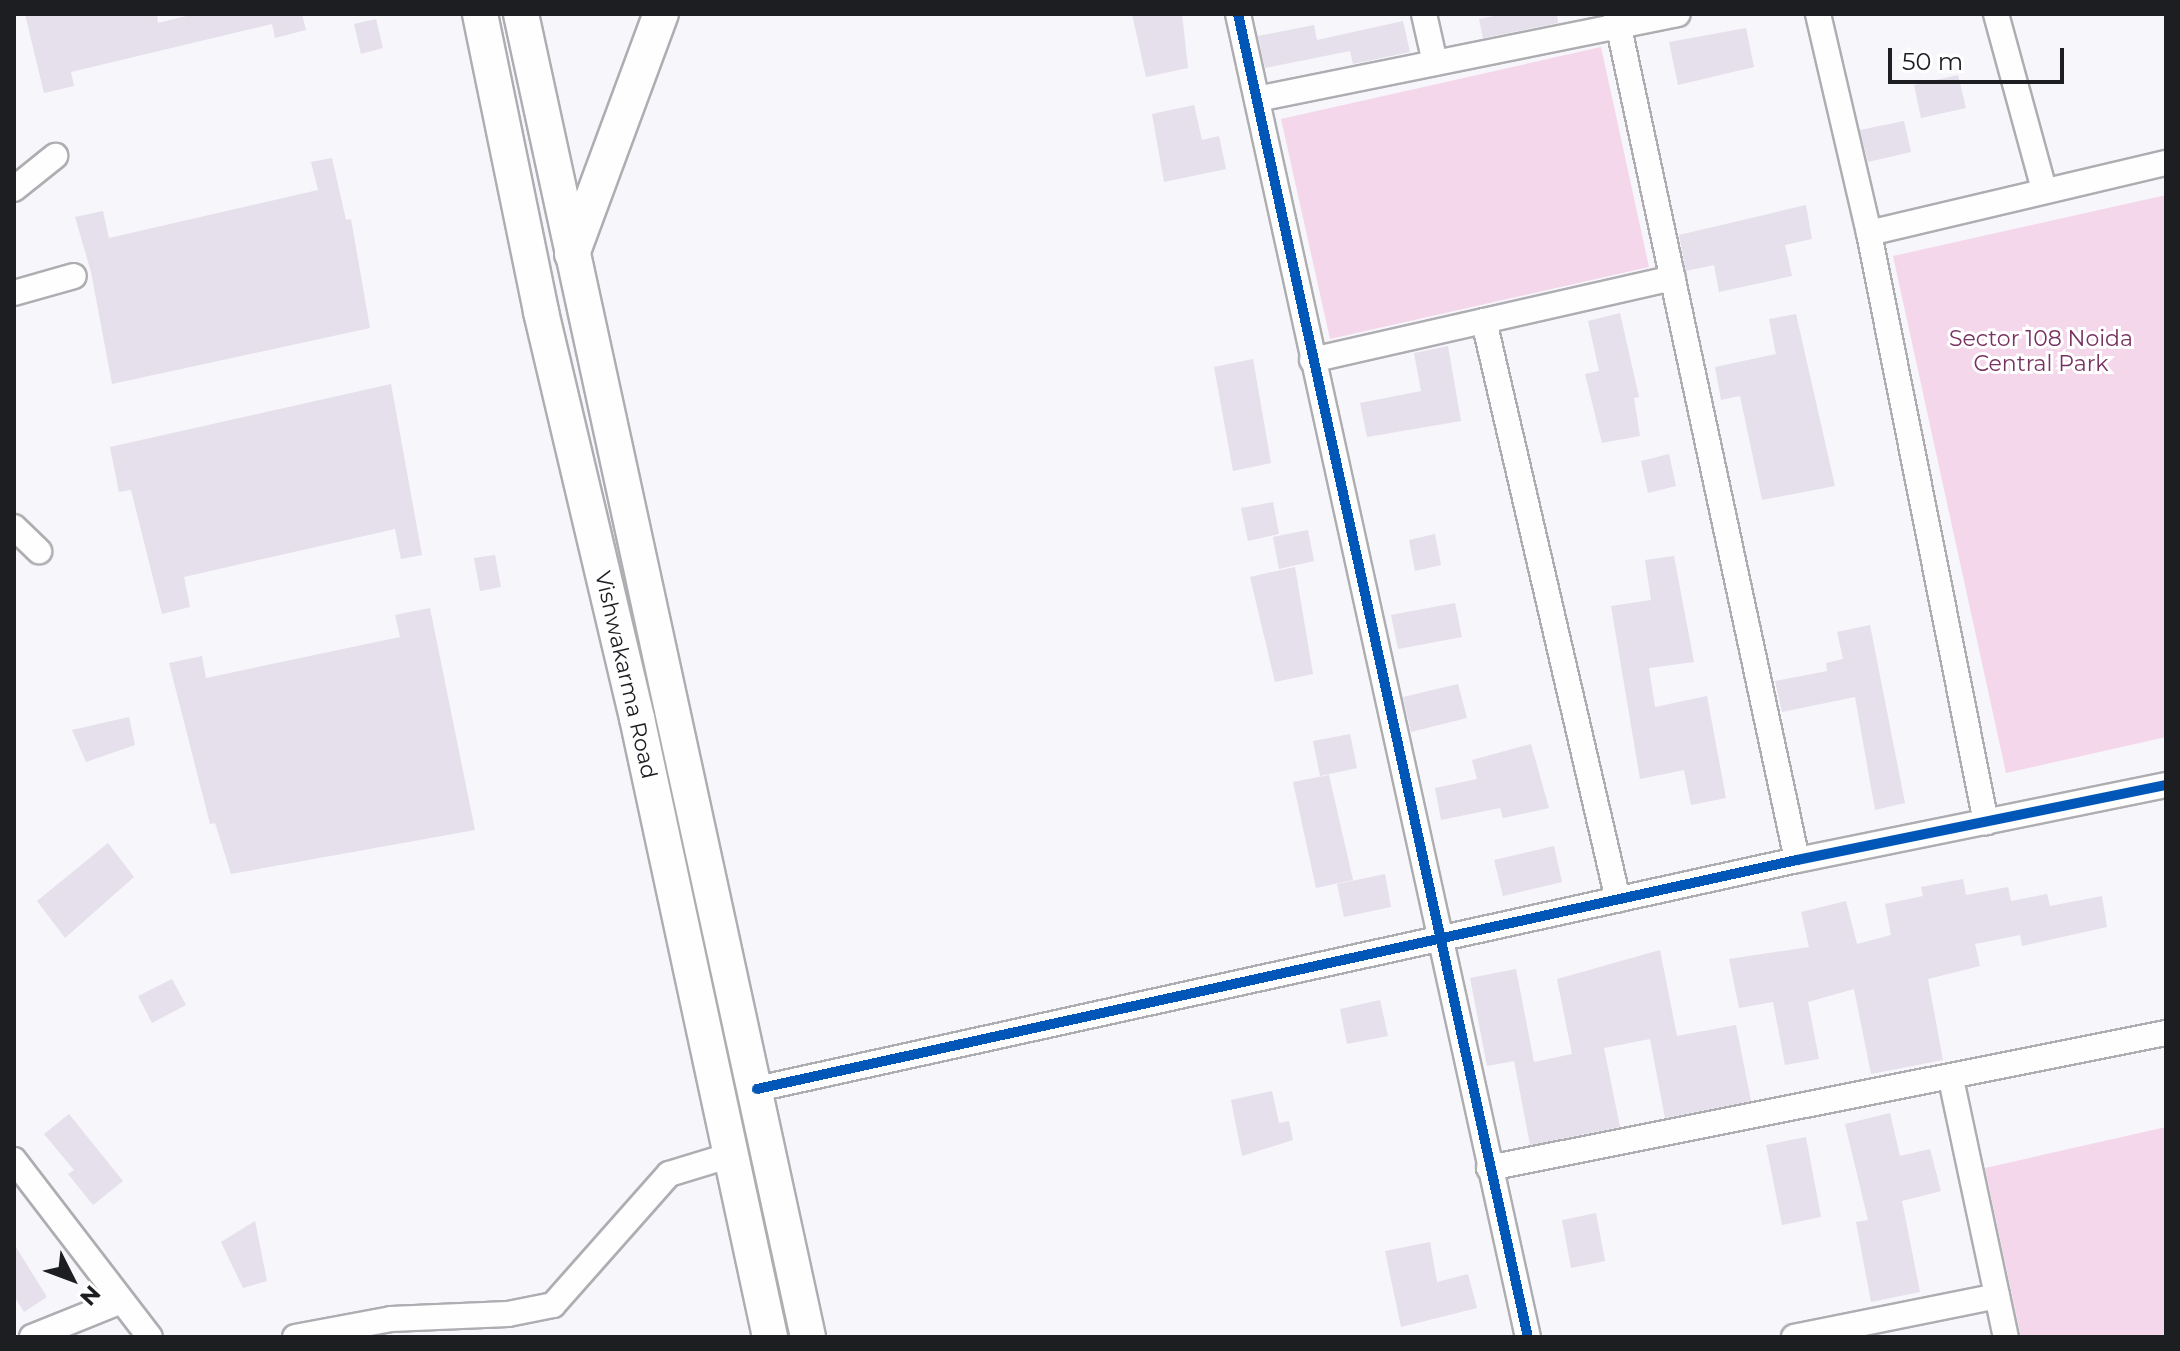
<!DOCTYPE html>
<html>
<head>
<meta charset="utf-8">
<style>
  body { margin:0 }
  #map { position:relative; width:2180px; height:1351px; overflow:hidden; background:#f6f6fb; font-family:Montserrat,sans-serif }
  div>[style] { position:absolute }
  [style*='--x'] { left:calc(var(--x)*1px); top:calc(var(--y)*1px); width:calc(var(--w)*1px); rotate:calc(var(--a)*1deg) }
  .green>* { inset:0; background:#f5d7ec }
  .building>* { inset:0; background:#e5e0eb }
  .roads { filter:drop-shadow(2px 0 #aeaeb2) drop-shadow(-2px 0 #aeaeb2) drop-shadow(0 2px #aeaeb2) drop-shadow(0 -2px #aeaeb2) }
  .minor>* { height:24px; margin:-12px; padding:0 12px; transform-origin:12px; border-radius:12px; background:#fefefe }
  .secondary>* { height:34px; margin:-17px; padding:0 17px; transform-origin:17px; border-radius:17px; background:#fefefe }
  .cycleway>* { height:10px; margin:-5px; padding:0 5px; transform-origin:5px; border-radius:5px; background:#0057b8 }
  span { translate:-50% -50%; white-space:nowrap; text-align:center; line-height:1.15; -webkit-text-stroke:6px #fff; paint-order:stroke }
  .park-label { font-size:22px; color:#783261 }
  .street-label { font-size:22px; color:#1d1e22 }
  .frame { position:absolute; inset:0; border:16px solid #1d1e22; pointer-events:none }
  .north { position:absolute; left:32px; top:1239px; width:80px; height:80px; -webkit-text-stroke:6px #fff; paint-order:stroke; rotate:132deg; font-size:22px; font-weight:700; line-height:32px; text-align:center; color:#1d1e22 }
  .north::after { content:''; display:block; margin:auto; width:28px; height:36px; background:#1d1e22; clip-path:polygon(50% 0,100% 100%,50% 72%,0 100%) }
  .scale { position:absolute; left:1888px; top:48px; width:176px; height:36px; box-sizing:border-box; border:4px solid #1d1e22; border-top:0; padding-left:10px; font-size:24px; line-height:28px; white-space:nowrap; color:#1d1e22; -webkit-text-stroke:6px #fff; paint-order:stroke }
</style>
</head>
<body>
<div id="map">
  <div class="green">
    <i style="clip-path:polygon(1601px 47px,1649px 267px,1330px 339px,1281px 119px)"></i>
    <i style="clip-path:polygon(2166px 195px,2166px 737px,2006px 773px,1893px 256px)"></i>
    <i style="clip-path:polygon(2166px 1127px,2166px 1337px,2021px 1337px,1985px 1168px)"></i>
  </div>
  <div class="building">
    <i style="clip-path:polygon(25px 14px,157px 14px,158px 23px,195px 14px,302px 14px,306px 30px,275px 38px,272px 24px,71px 72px,74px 86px,44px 93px)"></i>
    <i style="clip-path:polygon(1132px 14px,1182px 14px,1188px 68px,1146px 77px)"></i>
    <i style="clip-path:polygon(1504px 14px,1557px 14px,1558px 23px,1483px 38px,1479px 19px)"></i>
    <i style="clip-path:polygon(376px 19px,383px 48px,361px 54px,354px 24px)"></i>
    <i style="clip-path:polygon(1403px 21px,1410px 52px,1353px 64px,1350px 51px,1265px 68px,1258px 36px,1314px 25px,1317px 40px)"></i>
    <i style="clip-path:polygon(1746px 28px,1754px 67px,1678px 85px,1669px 42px)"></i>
    <i style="clip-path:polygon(1958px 75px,1966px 108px,1921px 118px,1914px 85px)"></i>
    <i style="clip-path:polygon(1194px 105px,1202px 140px,1219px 136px,1226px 169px,1164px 182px,1152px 114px)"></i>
    <i style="clip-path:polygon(1904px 121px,1911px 152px,1868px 162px,1860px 130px)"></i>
    <i style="clip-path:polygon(332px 158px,346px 220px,351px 219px,370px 328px,112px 384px,91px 272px,75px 217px,103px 211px,109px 238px,318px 190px,311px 162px)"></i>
    <i style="clip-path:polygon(1806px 205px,1812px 239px,1785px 245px,1792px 276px,1719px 292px,1714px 265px,1686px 271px,1679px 235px)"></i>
    <i style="clip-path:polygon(1620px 313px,1639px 397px,1634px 398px,1640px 436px,1602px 443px,1585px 374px,1599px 371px,1588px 321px)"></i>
    <i style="clip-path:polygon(1796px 314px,1835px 486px,1762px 500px,1740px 396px,1721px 400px,1715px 367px,1776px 354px,1769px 319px)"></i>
    <i style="clip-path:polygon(1448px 346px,1461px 421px,1367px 437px,1360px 403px,1421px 391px,1414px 353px)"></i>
    <i style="clip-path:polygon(1253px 359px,1271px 463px,1233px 471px,1214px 367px)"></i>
    <i style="clip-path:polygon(391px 384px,422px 555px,401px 559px,395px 529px,184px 577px,190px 607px,162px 614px,131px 490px,119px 492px,110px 447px)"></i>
    <i style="clip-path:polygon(1669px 454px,1676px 486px,1648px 493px,1641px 461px)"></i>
    <i style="clip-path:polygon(1273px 502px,1279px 534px,1248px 541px,1241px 508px)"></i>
    <i style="clip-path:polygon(1308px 530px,1314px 561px,1279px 569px,1273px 537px)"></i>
    <i style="clip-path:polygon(1435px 534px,1441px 565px,1415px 571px,1409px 540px)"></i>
    <i style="clip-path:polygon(495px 555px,501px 587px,480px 591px,474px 558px)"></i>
    <i style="clip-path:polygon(1674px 556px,1694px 662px,1649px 668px,1655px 707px,1707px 696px,1726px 798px,1691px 805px,1684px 770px,1640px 779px,1611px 606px,1651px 600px,1645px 560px)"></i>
    <i style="clip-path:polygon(1295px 567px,1313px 674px,1275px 682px,1250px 577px)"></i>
    <i style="clip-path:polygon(1455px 603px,1462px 637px,1398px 649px,1391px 615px)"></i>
    <i style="clip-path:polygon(430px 608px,475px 830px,231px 874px,215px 823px,210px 824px,169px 663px,202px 656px,206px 678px,400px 637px,395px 615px)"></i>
    <i style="clip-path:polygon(1870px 625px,1905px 803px,1875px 810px,1855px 697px,1782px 712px,1775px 681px,1827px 671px,1826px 663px,1843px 659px,1837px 632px)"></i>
    <i style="clip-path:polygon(1458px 684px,1467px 718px,1411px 732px,1403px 697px)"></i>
    <i style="clip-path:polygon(129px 717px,135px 745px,86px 762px,72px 730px)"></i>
    <i style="clip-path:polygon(1350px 734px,1357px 768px,1320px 776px,1313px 741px)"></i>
    <i style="clip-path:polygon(1531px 744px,1549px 808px,1503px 818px,1500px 808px,1441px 820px,1435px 788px,1477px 779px,1472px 760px)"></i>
    <i style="clip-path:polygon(1329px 775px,1353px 880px,1316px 888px,1293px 782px)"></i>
    <i style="clip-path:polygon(108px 843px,134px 877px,65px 938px,37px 901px)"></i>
    <i style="clip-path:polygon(1554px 846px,1562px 882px,1503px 896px,1494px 860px)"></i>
    <i style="clip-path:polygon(1385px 874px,1391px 907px,1344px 917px,1337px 884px)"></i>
    <i style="clip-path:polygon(1963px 879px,1966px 895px,2008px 887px,2011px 901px,2047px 894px,2050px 906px,2102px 896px,2107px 927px,2022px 946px,2020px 935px,1975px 944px,1980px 966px,1928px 979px,1943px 1060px,1871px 1074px,1854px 989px,1808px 1002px,1819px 1059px,1785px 1065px,1773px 1002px,1739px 1008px,1729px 959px,1809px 947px,1801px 912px,1846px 901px,1857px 944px,1891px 935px,1885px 904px,1923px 896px,1921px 887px)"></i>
    <i style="clip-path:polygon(1660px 950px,1677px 1036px,1736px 1025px,1751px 1101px,1665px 1118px,1650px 1039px,1604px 1048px,1620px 1127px,1530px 1145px,1514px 1061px,1487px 1066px,1470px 978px,1516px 969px,1534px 1062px,1572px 1054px,1557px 979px)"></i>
    <i style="clip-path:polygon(172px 979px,186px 1005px,152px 1023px,138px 996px)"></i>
    <i style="clip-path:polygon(1380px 1000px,1388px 1036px,1347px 1044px,1340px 1009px)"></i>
    <i style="clip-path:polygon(1272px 1091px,1279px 1123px,1289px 1121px,1293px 1140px,1242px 1156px,1231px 1100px)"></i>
    <i style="clip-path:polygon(1890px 1113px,1900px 1156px,1930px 1149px,1941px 1191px,1902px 1201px,1920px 1292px,1871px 1302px,1856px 1222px,1868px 1220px,1845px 1124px)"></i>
    <i style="clip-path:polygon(69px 1114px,123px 1181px,93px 1205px,68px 1174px,74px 1170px,44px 1134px)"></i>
    <i style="clip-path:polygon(1806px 1137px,1821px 1217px,1782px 1225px,1766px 1145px)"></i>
    <i style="clip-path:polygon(1596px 1213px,1605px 1261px,1571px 1268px,1562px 1220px)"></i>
    <i style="clip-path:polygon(255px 1221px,267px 1281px,243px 1288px,221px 1242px)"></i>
    <i style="clip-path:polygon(1430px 1242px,1437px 1282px,1468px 1274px,1477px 1308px,1401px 1327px,1385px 1251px)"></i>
    <i style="clip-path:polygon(14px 1244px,47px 1297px,24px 1312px,14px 1296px)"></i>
  </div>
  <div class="roads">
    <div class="minor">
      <i style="--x:1238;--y:14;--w:1354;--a:77.64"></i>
      <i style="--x:1424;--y:14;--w:50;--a:77.3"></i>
      <i style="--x:1616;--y:14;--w:865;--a:77.92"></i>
      <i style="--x:1818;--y:14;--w:225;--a:76.9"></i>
      <i style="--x:1869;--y:233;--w:601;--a:78.78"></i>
      <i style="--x:1996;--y:14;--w:182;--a:74.7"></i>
      <i style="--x:1257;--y:99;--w:429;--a:-11.4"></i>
      <i style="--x:14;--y:189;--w:53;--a:-38.8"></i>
      <i style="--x:1869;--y:233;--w:305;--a:-13.3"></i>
      <i style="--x:14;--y:293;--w:62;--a:-15.8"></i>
      <i style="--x:1484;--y:321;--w:594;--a:76.97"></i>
      <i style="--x:1312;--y:360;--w:370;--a:-12.8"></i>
      <i style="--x:14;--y:527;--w:35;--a:44"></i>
      <i style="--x:1951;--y:1079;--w:264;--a:78"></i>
      <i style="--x:757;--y:1089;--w:1065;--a:-12.42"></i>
      <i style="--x:1797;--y:860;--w:377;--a:-11.5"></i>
      <i style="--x:14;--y:1160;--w:223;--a:52.5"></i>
      <i style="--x:1489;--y:1168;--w:690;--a:-11.28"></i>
      <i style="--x:32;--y:1337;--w:94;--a:-21.9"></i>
      <i style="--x:295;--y:1337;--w:98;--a:-10.6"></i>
      <i style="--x:391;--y:1319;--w:117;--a:-2.4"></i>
      <i style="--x:508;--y:1314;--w:46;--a:-11.3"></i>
      <i style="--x:553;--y:1305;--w:175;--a:-48.5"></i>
      <i style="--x:669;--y:1174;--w:65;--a:-17"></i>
      <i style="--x:1794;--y:1337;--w:207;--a:-11.4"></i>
    </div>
    <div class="secondary">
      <i style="--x:480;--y:14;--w:304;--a:78.4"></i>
      <i style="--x:541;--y:312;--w:417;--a:76.7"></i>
      <i style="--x:637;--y:718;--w:633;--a:77.87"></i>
      <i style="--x:521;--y:14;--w:1354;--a:77.76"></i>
      <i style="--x:572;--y:254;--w:256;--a:-69.7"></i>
    </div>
  </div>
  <div class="cycleway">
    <i style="--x:1238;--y:14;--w:1354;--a:77.64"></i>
    <i style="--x:757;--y:1089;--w:1065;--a:-12.42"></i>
    <i style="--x:1797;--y:860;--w:377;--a:-11.5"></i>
  </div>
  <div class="park-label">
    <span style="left:2041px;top:351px">Sector 108 Noida<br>Central Park</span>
  </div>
  <div class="street-label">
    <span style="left:626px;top:675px;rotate:77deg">Vishwakarma Road</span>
  </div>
  <div class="frame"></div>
  <div class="north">N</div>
  <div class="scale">50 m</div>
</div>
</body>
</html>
